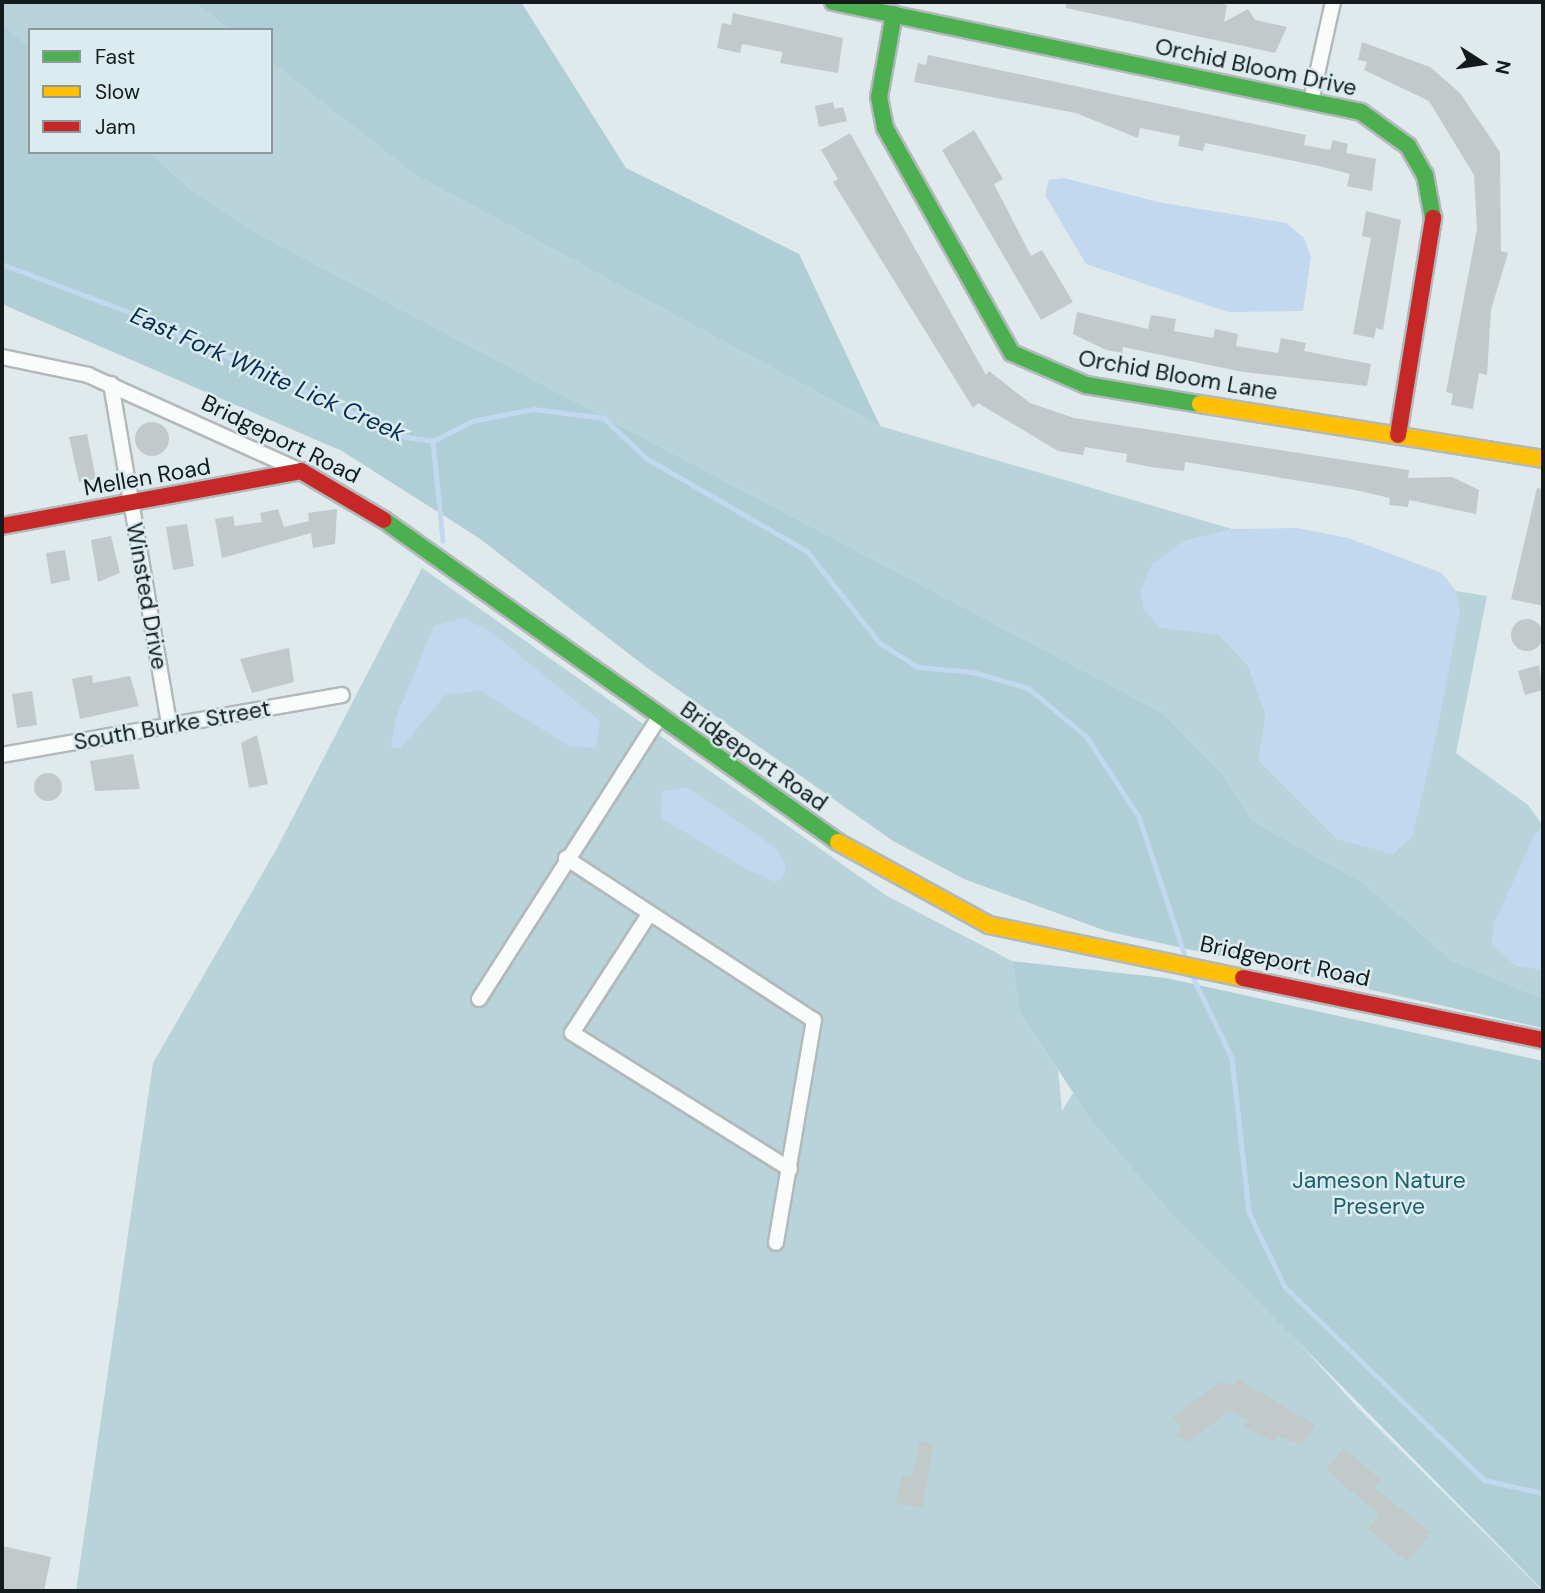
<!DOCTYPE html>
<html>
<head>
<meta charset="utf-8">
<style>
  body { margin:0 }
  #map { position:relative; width:1545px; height:1593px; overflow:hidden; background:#e0e9eb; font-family:"DM Sans",sans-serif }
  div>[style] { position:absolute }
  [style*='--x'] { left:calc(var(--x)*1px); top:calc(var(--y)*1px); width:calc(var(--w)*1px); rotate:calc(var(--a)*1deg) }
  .green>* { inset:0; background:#b8d3d9 }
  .forest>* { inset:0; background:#afced6 }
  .water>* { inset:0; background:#c2d8ef }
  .stream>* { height:4.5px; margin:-2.25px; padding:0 2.25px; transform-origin:2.25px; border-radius:2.25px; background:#c2d8ef }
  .building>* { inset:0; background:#c2c9c9 }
  .round { border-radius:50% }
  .roads { filter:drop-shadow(2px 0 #b2b9bb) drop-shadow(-2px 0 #b2b9bb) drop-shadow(0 2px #b2b9bb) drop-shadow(0 -2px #b2b9bb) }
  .street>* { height:14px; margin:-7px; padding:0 7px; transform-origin:7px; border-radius:7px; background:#fafcfc }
  .fast>* { height:16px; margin:-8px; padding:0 8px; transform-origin:8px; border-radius:8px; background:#4caf50 }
  .slow>* { height:16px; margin:-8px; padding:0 8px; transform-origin:8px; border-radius:8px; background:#ffc107 }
  .jam>* { height:16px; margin:-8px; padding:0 8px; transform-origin:8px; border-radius:8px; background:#c62828 }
  span { translate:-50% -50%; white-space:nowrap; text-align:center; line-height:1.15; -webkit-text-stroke:5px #dbecf0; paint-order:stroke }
  .street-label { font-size:23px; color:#151b1c }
  .park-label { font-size:23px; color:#1e5f6c }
  .water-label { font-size:24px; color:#042b53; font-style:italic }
  .frame { position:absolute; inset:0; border:4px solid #151b1c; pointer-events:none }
  .legend { position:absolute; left:28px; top:28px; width:245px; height:126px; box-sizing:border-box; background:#dbecf0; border:2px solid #8c989b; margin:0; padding:9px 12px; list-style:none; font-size:21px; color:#151b1c }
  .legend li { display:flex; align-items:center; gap:14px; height:35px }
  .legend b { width:35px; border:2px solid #8c989b }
  .north { position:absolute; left:1447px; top:28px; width:70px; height:70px; -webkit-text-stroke:5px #dbecf0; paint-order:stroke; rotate:102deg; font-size:19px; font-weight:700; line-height:28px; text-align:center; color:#151b1c }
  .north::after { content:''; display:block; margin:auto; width:24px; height:32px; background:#151b1c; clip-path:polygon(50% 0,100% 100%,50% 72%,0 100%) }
</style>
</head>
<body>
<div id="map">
  <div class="green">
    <i style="clip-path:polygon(2px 2px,194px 2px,230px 30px,30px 30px,30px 48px,2px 24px)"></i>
    <i style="clip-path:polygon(271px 62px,414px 174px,880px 426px,1232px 529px,1182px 542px,1219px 635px,1248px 665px,1266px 715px,1259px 760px,1339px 840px,1412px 837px,1456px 591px,1487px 596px,1456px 753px,1528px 805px,1543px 826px,1494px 924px,1492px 944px,1515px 965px,1543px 970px,1543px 999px,1451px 960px,1362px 882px,1252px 821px,1224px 776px,1163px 713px,266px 238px,195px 193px,148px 152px,271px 152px)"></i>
    <i style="clip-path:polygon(422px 568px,887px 896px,1012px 961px,1020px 1012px,1058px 1070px,1062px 1111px,1073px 1093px,1359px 1409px,1543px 1591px,76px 1591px,153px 1063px,276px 850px)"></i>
  </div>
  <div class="forest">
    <i style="clip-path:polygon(194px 2px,521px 2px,626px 168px,799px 254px,880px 426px,414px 174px,271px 62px,271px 30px,230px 30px)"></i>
    <i style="clip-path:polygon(2px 24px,30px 48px,30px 152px,148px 152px,195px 193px,266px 238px,1163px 713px,1224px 776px,1252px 821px,1362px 882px,1451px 960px,1543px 999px,1543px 1028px,1106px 931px,964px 879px,893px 841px,646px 667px,479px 538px,342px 451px,2px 304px)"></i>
    <i style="clip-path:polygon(1012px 961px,1166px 978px,1543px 1061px,1543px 1590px,1173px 1215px,1090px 1118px,1020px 1012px)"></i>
  </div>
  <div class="water">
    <i style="clip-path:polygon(1064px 178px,1158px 202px,1286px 223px,1304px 238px,1311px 257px,1303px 311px,1228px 312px,1086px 264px,1045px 195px,1049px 180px)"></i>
    <i style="clip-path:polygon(1297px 528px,1348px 538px,1442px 573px,1456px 591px,1460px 611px,1436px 737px,1412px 837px,1393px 854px,1339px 840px,1259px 760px,1266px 715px,1248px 665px,1219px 635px,1160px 628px,1144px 610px,1140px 591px,1152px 564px,1182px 542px,1232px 529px)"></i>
    <i style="clip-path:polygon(464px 618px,490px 631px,600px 721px,596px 748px,569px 746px,479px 690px,445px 695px,401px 748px,391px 747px,396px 717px,434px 626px)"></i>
    <i style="clip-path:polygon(687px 787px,776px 848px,786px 866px,783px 877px,776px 882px,746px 869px,661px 818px,662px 791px)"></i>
    <i style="clip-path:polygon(1543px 828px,1543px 970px,1515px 965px,1492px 945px,1494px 924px,1535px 833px)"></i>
  </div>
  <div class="stream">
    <i style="--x:2;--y:264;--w:130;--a:20.7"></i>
    <i style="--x:124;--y:310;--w:309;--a:24.2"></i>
    <i style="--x:406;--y:437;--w:27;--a:8"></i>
    <i style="--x:433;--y:441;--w:44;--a:-27.1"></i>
    <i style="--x:472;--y:421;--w:63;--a:-11"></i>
    <i style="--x:534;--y:409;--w:71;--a:7.3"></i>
    <i style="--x:604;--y:418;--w:58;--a:43.6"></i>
    <i style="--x:646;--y:458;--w:186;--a:30"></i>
    <i style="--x:807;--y:551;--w:117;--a:51.6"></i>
    <i style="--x:880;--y:643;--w:45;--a:32.3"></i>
    <i style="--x:918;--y:667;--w:55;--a:5.2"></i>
    <i style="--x:973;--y:672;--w:57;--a:16.2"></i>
    <i style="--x:1028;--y:688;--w:77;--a:39.7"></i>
    <i style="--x:1087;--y:737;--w:95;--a:57"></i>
    <i style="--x:1139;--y:817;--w:149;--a:71.6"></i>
    <i style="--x:433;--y:441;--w:100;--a:84.3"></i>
    <i style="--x:1191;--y:973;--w:94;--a:64.2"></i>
    <i style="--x:1232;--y:1058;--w:155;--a:83.7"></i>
    <i style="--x:1249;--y:1212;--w:83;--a:64.4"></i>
    <i style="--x:1285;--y:1287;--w:277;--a:44.1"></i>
    <i style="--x:1484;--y:1480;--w:60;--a:12.4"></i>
  </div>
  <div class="building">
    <i style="clip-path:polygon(1066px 2px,1213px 2px,1227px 5px,1224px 22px,1248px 9px,1255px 20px,1287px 27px,1275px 53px,1066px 8px)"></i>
    <i style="clip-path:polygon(733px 13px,843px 38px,838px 73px,780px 63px,783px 52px,742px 44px,740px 53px,717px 48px,722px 23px,731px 25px)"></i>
    <i style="clip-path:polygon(1362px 42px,1430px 67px,1460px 93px,1500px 152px,1501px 251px,1508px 253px,1491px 310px,1487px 375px,1479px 373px,1473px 409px,1451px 405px,1453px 394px,1446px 392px,1477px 229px,1474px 175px,1429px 101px,1364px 70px,1367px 62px,1358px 60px)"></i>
    <i style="clip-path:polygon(928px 55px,1306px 135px,1304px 145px,1330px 150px,1333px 140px,1348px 144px,1346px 153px,1376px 159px,1372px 191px,1347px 186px,1350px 174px,1319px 166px,1205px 143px,1203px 151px,1178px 146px,1180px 136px,1140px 128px,1138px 138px,1076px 113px,914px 82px,918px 63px,926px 65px)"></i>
    <i style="clip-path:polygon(833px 102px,835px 109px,843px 107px,847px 121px,819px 127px,815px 106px)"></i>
    <i style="clip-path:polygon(974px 130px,1003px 179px,994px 184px,1031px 256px,1042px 250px,1073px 302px,1041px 320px,942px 150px)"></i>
    <i style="clip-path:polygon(850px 133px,986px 375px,989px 371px,1030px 403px,1074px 418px,1409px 470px,1408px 478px,1452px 477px,1479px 490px,1476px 514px,1409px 500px,1408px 507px,1389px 505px,1390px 498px,1355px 490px,1185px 462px,1184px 471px,1151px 467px,1126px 462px,1127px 454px,1085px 447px,1083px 455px,1058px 451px,978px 403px,973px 408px,833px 182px,838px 179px,821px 150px)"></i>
    <i style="clip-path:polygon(1366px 211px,1401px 220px,1383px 330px,1376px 328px,1374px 338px,1353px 334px,1371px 238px,1362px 236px)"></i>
    <i style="clip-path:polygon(1077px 312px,1148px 329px,1151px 315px,1176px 319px,1174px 331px,1213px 338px,1215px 329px,1238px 334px,1236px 346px,1278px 353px,1281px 338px,1306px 343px,1304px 351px,1371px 364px,1367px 386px,1243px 372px,1123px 347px,1122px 353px,1106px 350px,1073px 334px)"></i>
    <i class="round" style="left:135px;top:422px;width:34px;height:34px"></i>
    <i style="clip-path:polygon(87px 434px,96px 479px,79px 482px,69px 437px)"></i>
    <i style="clip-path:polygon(1537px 488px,1543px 489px,1543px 606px,1511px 599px)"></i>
    <i style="clip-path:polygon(278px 509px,284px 527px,309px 521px,308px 513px,337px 509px,335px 544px,313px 548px,311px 533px,222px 558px,215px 519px,233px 516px,235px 526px,262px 522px,260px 513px)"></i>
    <i style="clip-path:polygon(187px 524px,194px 566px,173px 570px,166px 527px)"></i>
    <i style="clip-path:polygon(111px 536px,120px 573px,98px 582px,91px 540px)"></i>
    <i style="clip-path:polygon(65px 550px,70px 580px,51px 584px,46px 553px)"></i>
    <i class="round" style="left:1511px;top:619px;width:32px;height:32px"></i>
    <i style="clip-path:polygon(289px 648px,294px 682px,252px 693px,240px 659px)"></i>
    <i style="clip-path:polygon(1539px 665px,1543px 690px,1525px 695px,1518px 671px)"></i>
    <i style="clip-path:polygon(92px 675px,93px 683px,130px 676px,139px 706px,80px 719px,72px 679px)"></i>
    <i style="clip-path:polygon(32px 691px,37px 725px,17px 728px,12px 694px)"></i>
    <i style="clip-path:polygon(257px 735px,268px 784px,249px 788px,241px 743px)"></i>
    <i style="clip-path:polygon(133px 754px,140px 789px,95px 791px,90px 761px)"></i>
    <i class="round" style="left:34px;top:773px;width:28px;height:28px"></i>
    <i style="clip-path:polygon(1238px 1379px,1315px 1425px,1303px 1446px,1278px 1436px,1274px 1442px,1244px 1427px,1248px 1420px,1229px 1410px,1190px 1442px,1176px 1436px,1181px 1427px,1173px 1416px,1221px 1382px,1232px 1386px)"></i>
    <i style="clip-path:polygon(920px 1441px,934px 1444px,922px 1508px,896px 1503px,902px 1475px,912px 1477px)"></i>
    <i style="clip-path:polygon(1344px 1448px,1381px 1480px,1374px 1488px,1431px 1532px,1408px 1562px,1368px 1529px,1379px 1515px,1326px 1469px)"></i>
    <i style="clip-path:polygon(2px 1546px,51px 1557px,44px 1591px,2px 1591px)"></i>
  </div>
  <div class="roads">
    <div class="street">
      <i style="--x:1311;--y:101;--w:101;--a:-77.5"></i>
      <i style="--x:2;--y:357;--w:88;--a:11.8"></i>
      <i style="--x:88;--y:375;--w:234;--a:24.3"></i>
      <i style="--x:111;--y:384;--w:346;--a:80.3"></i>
      <i style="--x:2;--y:755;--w:345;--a:-10"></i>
      <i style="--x:566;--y:858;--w:296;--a:33.2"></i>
      <i style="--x:814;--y:1020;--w:226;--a:99.7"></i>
      <i style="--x:650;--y:913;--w:143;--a:123"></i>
      <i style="--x:572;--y:1033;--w:257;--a:32"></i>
      <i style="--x:479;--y:999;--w:335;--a:-57.4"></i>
    </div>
    <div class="fast">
      <i style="--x:833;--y:2;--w:539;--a:11.77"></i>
      <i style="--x:1361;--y:112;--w:58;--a:35.9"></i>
      <i style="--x:1408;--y:146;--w:34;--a:60"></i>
      <i style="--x:1425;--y:175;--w:44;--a:79.5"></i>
      <i style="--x:894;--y:14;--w:84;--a:100.2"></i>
      <i style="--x:879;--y:97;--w:32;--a:79"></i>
      <i style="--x:885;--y:128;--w:258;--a:60.6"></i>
      <i style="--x:1012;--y:353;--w:81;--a:23.4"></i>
      <i style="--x:1086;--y:385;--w:116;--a:9.5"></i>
      <i style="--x:384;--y:520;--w:557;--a:35.35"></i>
    </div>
    <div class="slow">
      <i style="--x:1200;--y:404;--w:347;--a:9.1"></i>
      <i style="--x:838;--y:842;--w:172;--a:28.8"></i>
      <i style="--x:989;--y:925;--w:259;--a:11.8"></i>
    </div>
    <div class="jam">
      <i style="--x:1398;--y:435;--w:220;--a:-80.8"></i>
      <i style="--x:2;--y:526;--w:304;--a:-10.4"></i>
      <i style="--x:301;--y:471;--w:96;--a:30.6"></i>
      <i style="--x:1243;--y:978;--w:306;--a:11.7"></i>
    </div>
  </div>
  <div class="street-label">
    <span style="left:1256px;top:67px;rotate:12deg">Orchid Bloom Drive</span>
    <span style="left:1178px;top:375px;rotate:10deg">Orchid Bloom Lane</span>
    <span style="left:281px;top:439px;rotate:26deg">Bridgeport Road</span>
    <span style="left:147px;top:477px;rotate:-10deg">Mellen Road</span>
    <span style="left:147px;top:596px;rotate:80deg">Winsted Drive</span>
    <span style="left:172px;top:725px;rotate:-10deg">South Burke Street</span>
    <span style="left:754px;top:756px;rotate:35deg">Bridgeport Road</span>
    <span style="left:1285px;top:961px;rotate:12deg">Bridgeport Road</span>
  </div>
  <div class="park-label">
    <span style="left:1379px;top:1193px">Jameson Nature<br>Preserve</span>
  </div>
  <div class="water-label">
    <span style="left:268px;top:374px;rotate:24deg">East Fork White Lick Creek</span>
  </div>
  <div class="frame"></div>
  <ul class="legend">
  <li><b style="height:9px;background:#4caf50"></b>Fast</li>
  <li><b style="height:9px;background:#ffc107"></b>Slow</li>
  <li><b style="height:9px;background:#c62828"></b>Jam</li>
  </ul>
  <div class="north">N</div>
</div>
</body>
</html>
